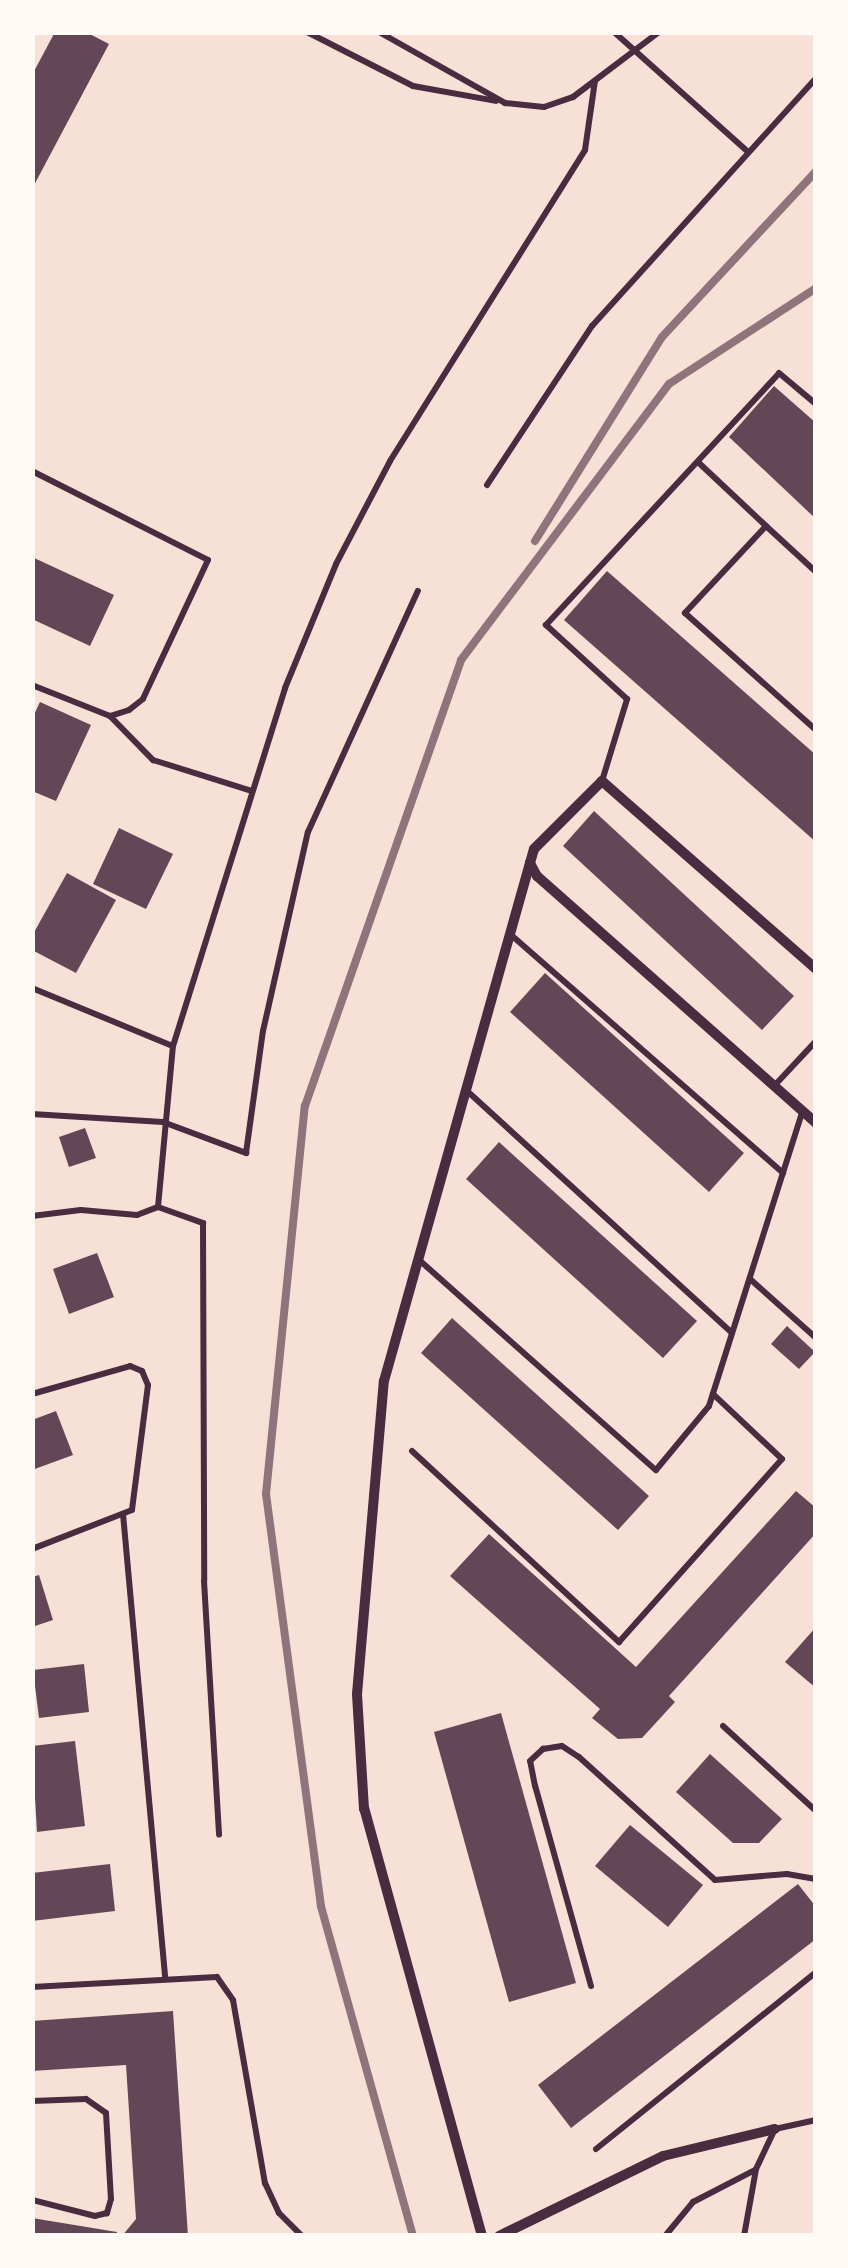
<!DOCTYPE html>
<html>
<head>
<meta charset="utf-8">
<style>
  body { margin:0 }
  #map { position:relative; width:848px; height:2268px; overflow:hidden; background:#f7e1d7; font-family:Manrope,sans-serif }
  div>[style] { position:absolute }
  [style*='--x'] { left:calc(var(--x)*1px); top:calc(var(--y)*1px); width:calc(var(--w)*1px); rotate:calc(var(--a)*1deg) }
  .building>* { inset:0; background:#644757 }
  .service>* { height:6px; margin:-3px; padding:0 3px; transform-origin:3px; border-radius:3px; background:#4a2c40 }
  .minor>* { height:10px; margin:-5px; padding:0 5px; transform-origin:5px; border-radius:5px; background:#4a2c40 }
  .rail>* { height:8px; margin:-4px; padding:0 4px; transform-origin:4px; border-radius:4px; background:#8f747c }
  span { translate:-50% -50%; white-space:nowrap; text-align:center; line-height:1.15; -webkit-text-stroke:8px #fffaf5; paint-order:stroke }
  .frame { position:absolute; inset:0; border:35px solid #fffaf5; pointer-events:none }
</style>
</head>
<body>
<div id="map">
  <div class="building">
    <i style="clip-path:polygon(55px 32px,86px 32px,109px 44px,32px 189px,32px 75px)"></i>
    <i style="clip-path:polygon(774px 386px,816px 423px,816px 519px,729px 437px)"></i>
    <i style="clip-path:polygon(32px 557px,114px 595px,90px 646px,32px 619px)"></i>
    <i style="clip-path:polygon(607px 571px,816px 755px,816px 842px,564px 620px)"></i>
    <i style="clip-path:polygon(40px 702px,91px 725px,56px 801px,32px 791px,32px 719px)"></i>
    <i style="clip-path:polygon(594px 811px,794px 996px,762px 1030px,563px 846px)"></i>
    <i style="clip-path:polygon(119px 828px,173px 854px,146px 909px,93px 884px)"></i>
    <i style="clip-path:polygon(67px 873px,116px 900px,76px 973px,32px 950px,32px 936px)"></i>
    <i style="clip-path:polygon(545px 973px,744px 1153px,709px 1192px,510px 1012px)"></i>
    <i style="clip-path:polygon(85px 1128px,96px 1158px,69px 1167px,59px 1137px)"></i>
    <i style="clip-path:polygon(499px 1142px,697px 1321px,663px 1358px,466px 1179px)"></i>
    <i style="clip-path:polygon(97px 1253px,114px 1297px,69px 1314px,53px 1269px)"></i>
    <i style="clip-path:polygon(452px 1318px,649px 1496px,618px 1530px,421px 1353px)"></i>
    <i style="clip-path:polygon(787px 1326px,815px 1352px,799px 1369px,771px 1344px)"></i>
    <i style="clip-path:polygon(56px 1411px,73px 1455px,32px 1470px,32px 1420px)"></i>
    <i style="clip-path:polygon(796px 1491px,816px 1508px,816px 1533px,669px 1696px,675px 1702px,642px 1738px,618px 1739px,592px 1718px,600px 1709px,450px 1576px,489px 1534px,636px 1667px)"></i>
    <i style="clip-path:polygon(39px 1575px,53px 1620px,32px 1627px,32px 1577px)"></i>
    <i style="clip-path:polygon(816px 1627px,816px 1688px,785px 1662px)"></i>
    <i style="clip-path:polygon(84px 1664px,89px 1712px,39px 1718px,33px 1670px)"></i>
    <i style="clip-path:polygon(501px 1713px,576px 1983px,509px 2002px,434px 1732px)"></i>
    <i style="clip-path:polygon(75px 1741px,85px 1826px,37px 1832px,32px 1746px)"></i>
    <i style="clip-path:polygon(710px 1754px,782px 1819px,759px 1843px,733px 1843px,676px 1792px)"></i>
    <i style="clip-path:polygon(630px 1825px,703px 1885px,668px 1927px,595px 1866px)"></i>
    <i style="clip-path:polygon(110px 1864px,115px 1911px,32px 1921px,32px 1873px)"></i>
    <i style="clip-path:polygon(798px 1884px,816px 1907px,816px 1939px,571px 2128px,538px 2085px)"></i>
    <i style="clip-path:polygon(173px 2011px,188px 2236px,122px 2236px,136px 2219px,126px 2065px,32px 2071px,32px 2021px)"></i>
    <i style="clip-path:polygon(32px 2218px,117px 2232px,117px 2236px,32px 2236px)"></i>
  </div>
  <div class="service">
    <i style="--x:307;--y:32;--w:119;--a:27"></i>
    <i style="--x:413;--y:86;--w:84;--a:10.2"></i>
    <i style="--x:379;--y:32;--w:145;--a:29.4"></i>
    <i style="--x:505;--y:103;--w:39;--a:6"></i>
    <i style="--x:544;--y:107;--w:31;--a:-19"></i>
    <i style="--x:573;--y:97;--w:108;--a:-37.1"></i>
    <i style="--x:614;--y:32;--w:177;--a:41.8"></i>
    <i style="--x:699;--y:463;--w:92;--a:43.2"></i>
    <i style="--x:766;--y:526;--w:119;--a:133"></i>
    <i style="--x:685;--y:613;--w:176;--a:41.8"></i>
    <i style="--x:32;--y:471;--w:197;--a:26.8"></i>
    <i style="--x:208;--y:560;--w:153;--a:115.1"></i>
    <i style="--x:143;--y:699;--w:18;--a:142"></i>
    <i style="--x:129;--y:710;--w:20;--a:162"></i>
    <i style="--x:110;--y:716;--w:84;--a:-158.3"></i>
    <i style="--x:487;--y:485;--w:191;--a:-56.6"></i>
    <i style="--x:592;--y:326;--w:334;--a:-47.9"></i>
    <i style="--x:766;--y:526;--w:68;--a:42.6"></i>
    <i style="--x:110;--y:716;--w:62;--a:45.7"></i>
    <i style="--x:153;--y:760;--w:104;--a:17.4"></i>
    <i style="--x:602;--y:781;--w:86;--a:-73"></i>
    <i style="--x:627;--y:699;--w:110;--a:-137.6"></i>
    <i style="--x:546;--y:625;--w:343;--a:-47.2"></i>
    <i style="--x:779;--y:373;--w:48;--a:40"></i>
    <i style="--x:510;--y:934;--w:363;--a:41.2"></i>
    <i style="--x:32;--y:988;--w:152;--a:22.4"></i>
    <i style="--x:775;--y:1085;--w:60;--a:-47"></i>
    <i style="--x:466;--y:1090;--w:360;--a:42.4"></i>
    <i style="--x:32;--y:1114;--w:131;--a:3.5"></i>
    <i style="--x:163;--y:1122;--w:89;--a:20.5"></i>
    <i style="--x:246;--y:1153;--w:123;--a:-82.1"></i>
    <i style="--x:263;--y:1031;--w:204;--a:-77.3"></i>
    <i style="--x:308;--y:832;--w:265;--a:-65.5"></i>
    <i style="--x:158;--y:1207;--w:162;--a:-84.7"></i>
    <i style="--x:173;--y:1046;--w:375;--a:-72.6"></i>
    <i style="--x:285;--y:688;--w:134;--a:-67.6"></i>
    <i style="--x:336;--y:564;--w:116;--a:-62.3"></i>
    <i style="--x:390;--y:461;--w:367;--a:-57.9"></i>
    <i style="--x:585;--y:150;--w:70;--a:-81.8"></i>
    <i style="--x:32;--y:1216;--w:49;--a:-7"></i>
    <i style="--x:81;--y:1210;--w:56;--a:5.1"></i>
    <i style="--x:137;--y:1215;--w:22;--a:-21"></i>
    <i style="--x:158;--y:1207;--w:48;--a:19.6"></i>
    <i style="--x:203;--y:1223;--w:358;--a:89.8"></i>
    <i style="--x:204;--y:1581;--w:254;--a:86.6"></i>
    <i style="--x:418;--y:1259;--w:318;--a:41.6"></i>
    <i style="--x:656;--y:1470;--w:83;--a:-50.4"></i>
    <i style="--x:709;--y:1406;--w:308;--a:-72.4"></i>
    <i style="--x:750;--y:1279;--w:89;--a:41.8"></i>
    <i style="--x:32;--y:1394;--w:102;--a:-15.9"></i>
    <i style="--x:130;--y:1366;--w:13;--a:23"></i>
    <i style="--x:142;--y:1371;--w:15;--a:67"></i>
    <i style="--x:148;--y:1385;--w:126;--a:97.3"></i>
    <i style="--x:132;--y:1510;--w:107;--a:158.7"></i>
    <i style="--x:412;--y:1451;--w:282;--a:42.7"></i>
    <i style="--x:619;--y:1642;--w:245;--a:-48.3"></i>
    <i style="--x:782;--y:1459;--w:95;--a:-136.7"></i>
    <i style="--x:123;--y:1514;--w:465;--a:84.8"></i>
    <i style="--x:723;--y:1726;--w:126;--a:42.4"></i>
    <i style="--x:591;--y:1986;--w:208;--a:-105.6"></i>
    <i style="--x:535;--y:1786;--w:25;--a:-101"></i>
    <i style="--x:530;--y:1761;--w:18;--a:-43"></i>
    <i style="--x:543;--y:1749;--w:19;--a:-9"></i>
    <i style="--x:562;--y:1746;--w:20;--a:33"></i>
    <i style="--x:579;--y:1757;--w:183;--a:42.1"></i>
    <i style="--x:715;--y:1880;--w:72;--a:-4.8"></i>
    <i style="--x:787;--y:1874;--w:29;--a:10"></i>
    <i style="--x:32;--y:1987;--w:185;--a:-3.1"></i>
    <i style="--x:217;--y:1977;--w:28;--a:55"></i>
    <i style="--x:233;--y:2000;--w:186;--a:80.1"></i>
    <i style="--x:265;--y:2183;--w:33;--a:65"></i>
    <i style="--x:279;--y:2213;--w:33;--a:45"></i>
    <i style="--x:32;--y:2101;--w:54;--a:-2.1"></i>
    <i style="--x:86;--y:2099;--w:24;--a:35"></i>
    <i style="--x:106;--y:2113;--w:86;--a:86.7"></i>
    <i style="--x:111;--y:2199;--w:15;--a:106"></i>
    <i style="--x:107;--y:2213;--w:12;--a:166"></i>
    <i style="--x:95;--y:2216;--w:65;--a:-165.7"></i>
    <i style="--x:596;--y:2149;--w:282;--a:-38.8"></i>
    <i style="--x:665;--y:2236;--w:44;--a:-50.5"></i>
    <i style="--x:693;--y:2202;--w:70;--a:-27.3"></i>
    <i style="--x:744;--y:2236;--w:68;--a:-79.8"></i>
    <i style="--x:756;--y:2169;--w:44;--a:-64.6"></i>
    <i style="--x:775;--y:2129;--w:42;--a:-12.4"></i>
  </div>
  <div class="minor">
    <i style="--x:816;--y:969;--w:285;--a:-138.7"></i>
    <i style="--x:602;--y:781;--w:96;--a:135"></i>
    <i style="--x:534;--y:849;--w:15;--a:106"></i>
    <i style="--x:530;--y:863;--w:15;--a:62"></i>
    <i style="--x:537;--y:876;--w:373;--a:41.5"></i>
    <i style="--x:482;--y:2236;--w:443;--a:-105.4"></i>
    <i style="--x:364;--y:1809;--w:115;--a:-93.5"></i>
    <i style="--x:357;--y:1694;--w:314;--a:-85.1"></i>
    <i style="--x:384;--y:1381;--w:538;--a:-74.26"></i>
    <i style="--x:499;--y:2236;--w:182;--a:-26"></i>
    <i style="--x:663;--y:2156;--w:115;--a:-13.6"></i>
  </div>
  <div class="rail">
    <i style="--x:535;--y:541;--w:240;--a:-58.1"></i>
    <i style="--x:662;--y:337;--w:226;--a:-47.1"></i>
    <i style="--x:413;--y:2236;--w:343;--a:-105.6"></i>
    <i style="--x:321;--y:1906;--w:416;--a:-97.6"></i>
    <i style="--x:266;--y:1494;--w:390;--a:-84.3"></i>
    <i style="--x:305;--y:1106;--w:472;--a:-70.7"></i>
    <i style="--x:461;--y:660;--w:346;--a:-53"></i>
    <i style="--x:669;--y:384;--w:176;--a:-33.1"></i>
  </div>
  <div class="frame"></div>
</div>
</body>
</html>
